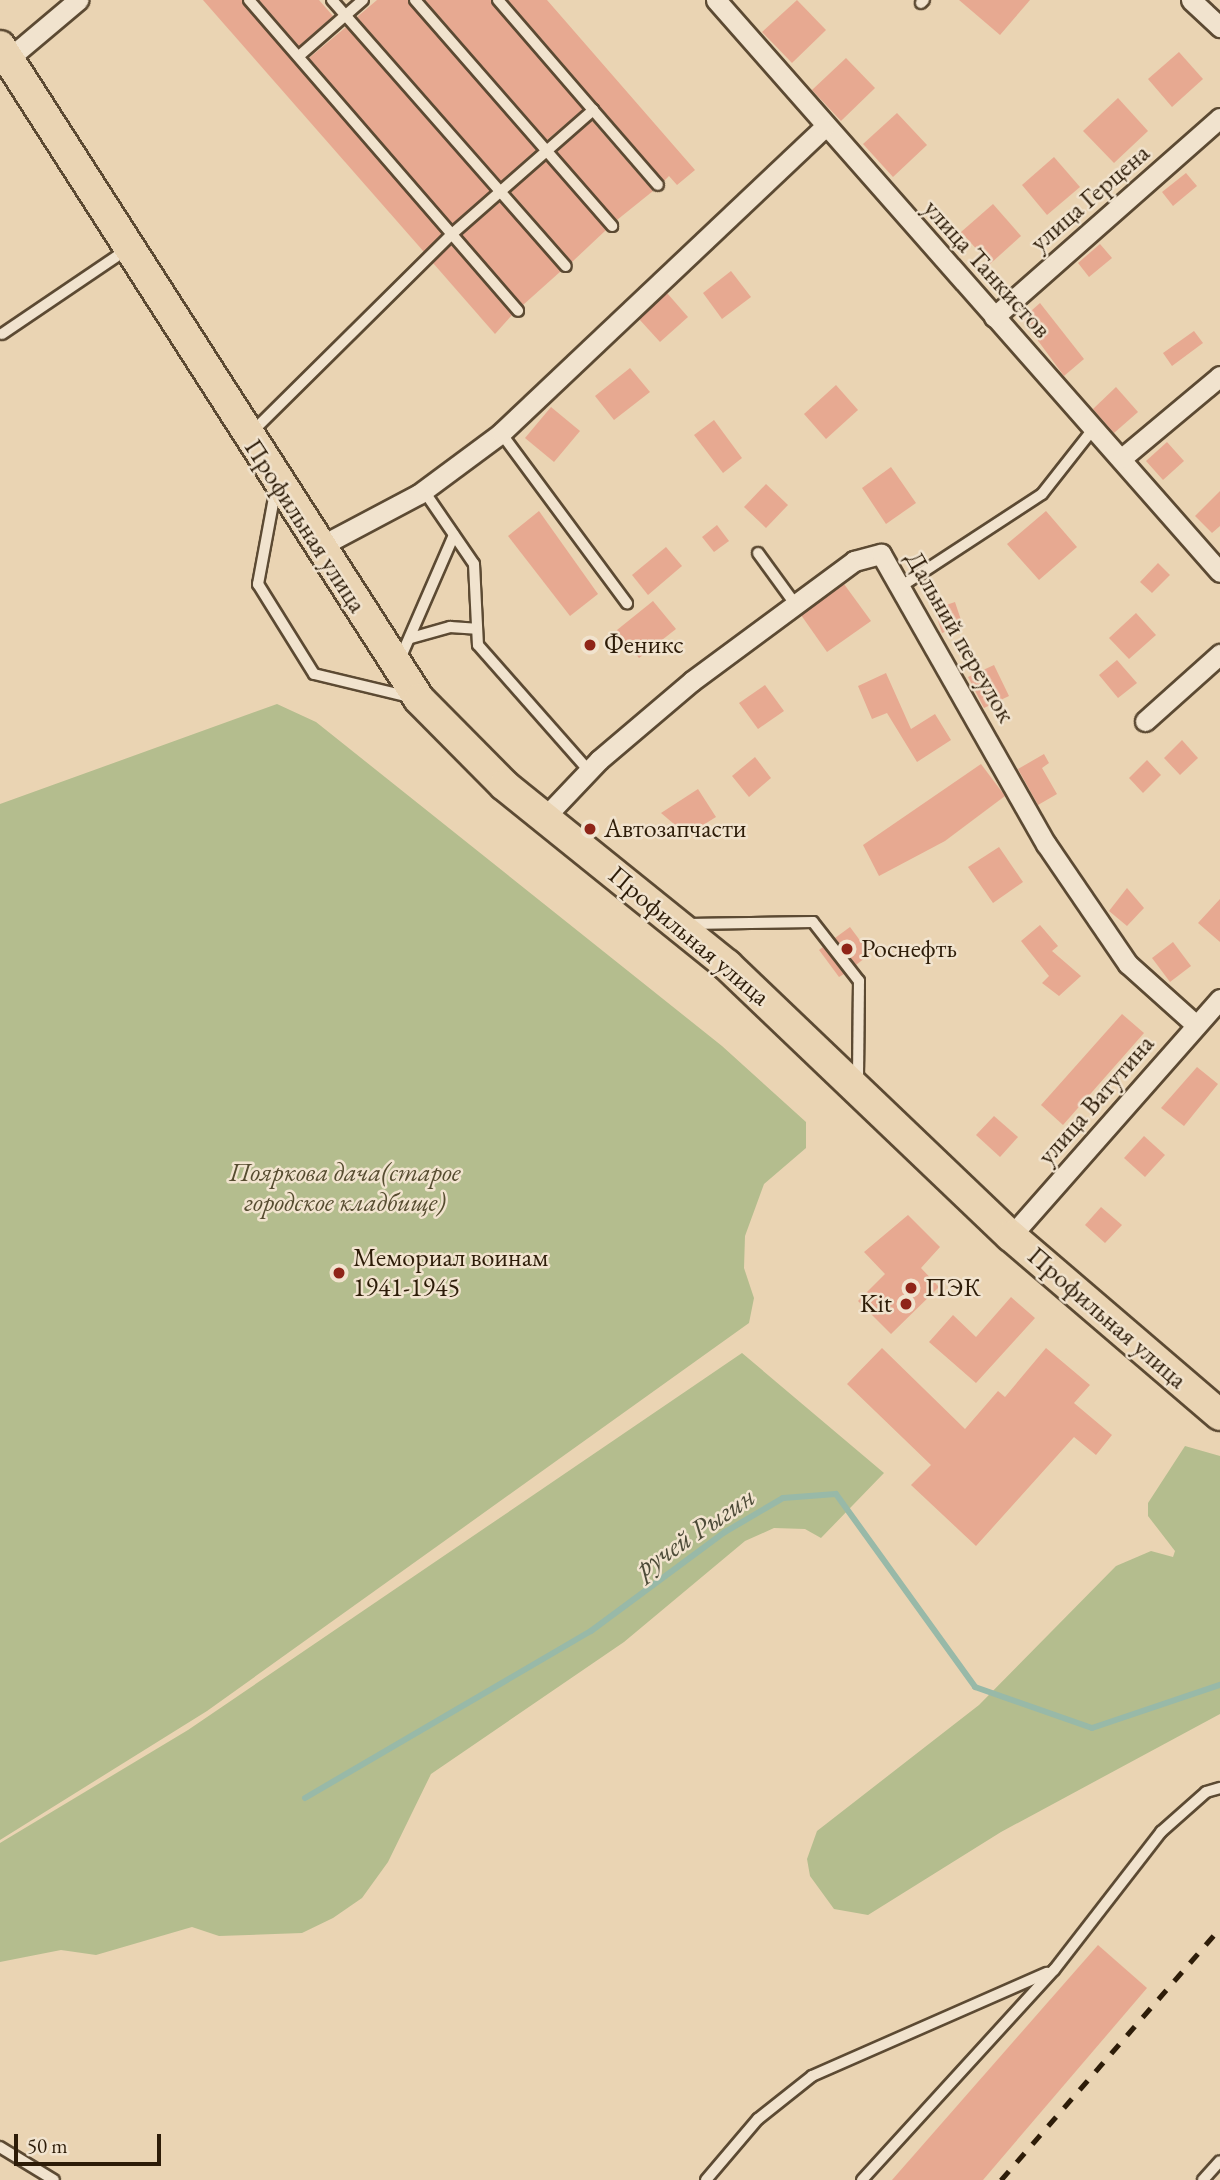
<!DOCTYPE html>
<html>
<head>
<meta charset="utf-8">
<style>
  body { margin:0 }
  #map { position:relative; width:1220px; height:2180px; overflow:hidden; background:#ead4b3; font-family:"EB Garamond",serif }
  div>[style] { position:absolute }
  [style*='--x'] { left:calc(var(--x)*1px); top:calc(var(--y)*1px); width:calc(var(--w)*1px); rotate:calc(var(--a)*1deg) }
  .green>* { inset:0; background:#b4bd8e }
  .stream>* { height:6px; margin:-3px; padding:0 3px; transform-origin:3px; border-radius:3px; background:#98b9a8 }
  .building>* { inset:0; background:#e7a991 }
  .roads { filter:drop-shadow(2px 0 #5c4a33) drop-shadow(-2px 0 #5c4a33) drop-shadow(0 2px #5c4a33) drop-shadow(0 -2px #5c4a33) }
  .lane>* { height:10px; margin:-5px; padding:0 5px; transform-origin:5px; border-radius:5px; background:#f1e3ce }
  .street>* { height:19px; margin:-9.5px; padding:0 9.5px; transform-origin:9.5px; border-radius:9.5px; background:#f1e3ce }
  .primary>* { height:30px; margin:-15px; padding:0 15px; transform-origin:15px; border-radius:15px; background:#ead4b3 }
  .rail>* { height:5px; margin-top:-2.5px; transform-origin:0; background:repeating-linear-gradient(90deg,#2d1c08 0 12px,transparent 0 24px) }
  .dots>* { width:19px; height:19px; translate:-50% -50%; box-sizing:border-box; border:4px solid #f1e3ce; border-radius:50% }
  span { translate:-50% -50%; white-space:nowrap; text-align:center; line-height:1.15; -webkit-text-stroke:5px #f1e3ce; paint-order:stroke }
  .street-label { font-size:26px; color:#2d1c08 }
  .poi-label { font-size:26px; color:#2d1c08 }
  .left { translate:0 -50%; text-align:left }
  .right { translate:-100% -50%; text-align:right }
  .park-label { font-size:26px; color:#564c30; font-style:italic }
  .water-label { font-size:28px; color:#4d4b38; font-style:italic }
  .scale { position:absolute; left:14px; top:2134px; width:147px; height:32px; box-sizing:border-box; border:4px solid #2d1c08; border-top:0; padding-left:9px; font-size:21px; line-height:24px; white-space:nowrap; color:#2d1c08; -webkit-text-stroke:5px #f1e3ce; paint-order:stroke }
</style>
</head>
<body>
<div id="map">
  <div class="green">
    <i style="clip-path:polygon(277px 704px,316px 722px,722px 1046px,806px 1122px,806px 1148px,764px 1184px,745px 1236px,744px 1268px,754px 1298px,749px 1323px,207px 1711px,0 1840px,0 804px)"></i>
    <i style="clip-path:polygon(742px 1353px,884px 1473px,821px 1538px,805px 1529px,774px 1528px,745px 1541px,624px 1642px,431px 1774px,388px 1862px,362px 1898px,333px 1918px,302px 1933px,219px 1936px,192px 1927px,96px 1955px,61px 1950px,0 1962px,0 1843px,188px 1730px)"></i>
    <i style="clip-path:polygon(1185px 1446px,1220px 1456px,1220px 1714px,1001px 1832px,868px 1915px,834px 1909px,810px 1876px,807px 1859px,817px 1831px,979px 1705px,1116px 1566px,1151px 1551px,1173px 1557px,1175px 1551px,1148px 1516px,1148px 1503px)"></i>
  </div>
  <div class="stream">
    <i style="--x:305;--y:1798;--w:331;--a:-30.3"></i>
    <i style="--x:591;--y:1631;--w:167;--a:-36.5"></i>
    <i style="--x:725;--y:1532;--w:67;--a:-30.4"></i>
    <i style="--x:783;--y:1498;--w:53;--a:-4.3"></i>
    <i style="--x:836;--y:1494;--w:238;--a:54.2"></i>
    <i style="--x:975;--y:1687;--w:124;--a:19.3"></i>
    <i style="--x:1092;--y:1728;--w:135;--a:-18.6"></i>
  </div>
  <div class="building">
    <i style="clip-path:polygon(203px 0,242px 0,442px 234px,424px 252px)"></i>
    <i style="clip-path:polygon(259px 0,319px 0,333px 16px,299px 46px)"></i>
    <i style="clip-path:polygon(377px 0,408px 0,536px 150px,501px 181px,357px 17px)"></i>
    <i style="clip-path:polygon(425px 0,491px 0,583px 109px,547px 140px)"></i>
    <i style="clip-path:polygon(508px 0,547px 0,695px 170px,677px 185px,669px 176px,664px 181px)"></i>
    <i style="clip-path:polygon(797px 0,826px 30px,792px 63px,762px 32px)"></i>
    <i style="clip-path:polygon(959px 0,1030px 0,1000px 35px)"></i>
    <i style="clip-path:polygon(346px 27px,490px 191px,452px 224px,309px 58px)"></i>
    <i style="clip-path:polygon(1179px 52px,1203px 79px,1172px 107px,1148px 79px)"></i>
    <i style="clip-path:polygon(846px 58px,875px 88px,841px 121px,812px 90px)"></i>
    <i style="clip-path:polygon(1118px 98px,1148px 131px,1114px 163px,1083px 131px)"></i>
    <i style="clip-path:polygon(897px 113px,927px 145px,893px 177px,863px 144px)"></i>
    <i style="clip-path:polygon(592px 121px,653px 191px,617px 220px,557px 152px)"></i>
    <i style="clip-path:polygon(1054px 157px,1080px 187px,1047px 215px,1022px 185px)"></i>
    <i style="clip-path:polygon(546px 161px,606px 230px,572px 262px,511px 192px)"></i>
    <i style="clip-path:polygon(1186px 173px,1197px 186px,1173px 206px,1162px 192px)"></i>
    <i style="clip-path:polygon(500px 202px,561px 271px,523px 305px,462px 235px)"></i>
    <i style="clip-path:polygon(993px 204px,1021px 236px,990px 264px,961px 232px)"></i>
    <i style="clip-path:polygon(1100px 244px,1112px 258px,1089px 277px,1078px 263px)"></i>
    <i style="clip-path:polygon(451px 245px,512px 315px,495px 334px,433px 263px)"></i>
    <i style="clip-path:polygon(731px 271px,751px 297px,722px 319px,703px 293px)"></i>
    <i style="clip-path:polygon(667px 293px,688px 317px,660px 342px,639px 319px)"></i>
    <i style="clip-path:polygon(1040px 303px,1084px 359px,1064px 376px,1022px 319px)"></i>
    <i style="clip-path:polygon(1194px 331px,1203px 343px,1172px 366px,1163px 353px)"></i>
    <i style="clip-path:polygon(630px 368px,650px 392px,614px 420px,595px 396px)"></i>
    <i style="clip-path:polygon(836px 385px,858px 410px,826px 439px,804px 414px)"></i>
    <i style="clip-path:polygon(1116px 387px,1138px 412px,1114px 433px,1093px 409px)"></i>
    <i style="clip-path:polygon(551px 407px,580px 431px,554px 462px,525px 438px)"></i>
    <i style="clip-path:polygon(714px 420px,742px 458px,723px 473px,694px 435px)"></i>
    <i style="clip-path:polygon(1167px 442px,1184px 461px,1163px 480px,1146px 461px)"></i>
    <i style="clip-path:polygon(891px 467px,916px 503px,886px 524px,862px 488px)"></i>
    <i style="clip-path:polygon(766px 484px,788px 505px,766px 528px,744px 507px)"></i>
    <i style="clip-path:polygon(1220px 491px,1220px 526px,1212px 533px,1195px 516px)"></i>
    <i style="clip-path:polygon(539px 511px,598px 594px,570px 616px,508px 536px)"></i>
    <i style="clip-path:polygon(1046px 511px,1077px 547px,1039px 580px,1007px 544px)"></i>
    <i style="clip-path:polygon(717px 525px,729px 541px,714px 552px,702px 537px)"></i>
    <i style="clip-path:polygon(666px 547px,682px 566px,648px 595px,632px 575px)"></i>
    <i style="clip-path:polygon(1158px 563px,1170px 575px,1152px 593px,1140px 582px)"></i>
    <i style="clip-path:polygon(844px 584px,871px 621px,827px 652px,801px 615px)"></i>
    <i style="clip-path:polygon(653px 601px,676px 629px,639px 658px,617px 630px)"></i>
    <i style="clip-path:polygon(955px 602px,963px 626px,942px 633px,934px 609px)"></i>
    <i style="clip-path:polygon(1136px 613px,1156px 635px,1129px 659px,1109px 638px)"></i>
    <i style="clip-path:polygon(1117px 660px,1137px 683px,1118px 698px,1099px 675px)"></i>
    <i style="clip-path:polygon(994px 665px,1009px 696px,984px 708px,968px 677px)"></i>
    <i style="clip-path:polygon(886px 673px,911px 729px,935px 714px,951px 740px,917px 762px,887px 713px,872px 719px,858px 686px)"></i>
    <i style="clip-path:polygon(765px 685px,784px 711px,758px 729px,739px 703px)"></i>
    <i style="clip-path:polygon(1182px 740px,1198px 758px,1180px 775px,1164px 758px)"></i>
    <i style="clip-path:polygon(1044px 754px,1049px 763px,1042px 768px,1057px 794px,1038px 805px,1018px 769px)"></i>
    <i style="clip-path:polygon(755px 757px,771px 778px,749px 797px,732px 776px)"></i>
    <i style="clip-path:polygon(1147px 760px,1161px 775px,1143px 793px,1129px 778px)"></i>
    <i style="clip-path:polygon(981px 764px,1005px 796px,945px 841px,879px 876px,863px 845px)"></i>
    <i style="clip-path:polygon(698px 789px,716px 817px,687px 835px,661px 813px)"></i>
    <i style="clip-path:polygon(999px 847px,1023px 882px,993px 903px,968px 867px)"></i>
    <i style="clip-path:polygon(1127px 888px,1144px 908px,1127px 926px,1109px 911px)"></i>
    <i style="clip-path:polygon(1220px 899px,1220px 942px,1198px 923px)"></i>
    <i style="clip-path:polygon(1040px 925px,1058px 946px,1052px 951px,1081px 976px,1059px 996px,1042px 983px,1049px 976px,1021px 941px)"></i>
    <i style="clip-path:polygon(850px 927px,870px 954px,856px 965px,835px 938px)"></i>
    <i style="clip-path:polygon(1173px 942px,1191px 966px,1170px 982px,1152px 958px)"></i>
    <i style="clip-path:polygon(823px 947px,844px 974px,839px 977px,819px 950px)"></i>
    <i style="clip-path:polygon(1122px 1014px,1144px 1033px,1063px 1125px,1041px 1105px)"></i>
    <i style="clip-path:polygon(1197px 1067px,1218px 1084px,1184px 1126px,1161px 1108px)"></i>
    <i style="clip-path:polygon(994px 1116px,1018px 1137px,1000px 1157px,976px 1135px)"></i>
    <i style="clip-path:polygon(1144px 1136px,1165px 1155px,1145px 1177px,1124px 1158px)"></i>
    <i style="clip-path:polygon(1101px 1207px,1122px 1225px,1105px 1243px,1085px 1225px)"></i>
    <i style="clip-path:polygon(908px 1215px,940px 1247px,921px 1268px,939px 1287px,891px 1334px,858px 1301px,885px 1274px,864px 1252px)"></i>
    <i style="clip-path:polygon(1011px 1297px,1035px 1318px,976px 1383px,929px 1342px,953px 1315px,976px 1337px)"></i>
    <i style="clip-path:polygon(882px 1348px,965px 1429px,998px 1391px,1005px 1397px,1046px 1348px,1090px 1385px,1074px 1403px,1112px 1435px,1096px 1455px,1074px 1437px,976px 1546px,911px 1485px,931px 1465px,847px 1384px)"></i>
    <i style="clip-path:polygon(1098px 1945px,1147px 1988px,983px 2180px,892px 2180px)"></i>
  </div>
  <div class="roads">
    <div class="lane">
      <i style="--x:249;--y:0;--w:411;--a:49.1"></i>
      <i style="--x:332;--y:0;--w:354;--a:48.7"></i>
      <i style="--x:415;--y:0;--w:300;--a:48.9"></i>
      <i style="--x:498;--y:0;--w:145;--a:49.2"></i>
      <i style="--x:921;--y:3;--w:4;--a:-45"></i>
      <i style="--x:299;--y:56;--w:85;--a:-41.2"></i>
      <i style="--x:2;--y:334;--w:150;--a:-34.1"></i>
      <i style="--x:253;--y:431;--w:280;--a:-44.7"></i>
      <i style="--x:452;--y:234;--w:188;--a:-41.3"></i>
      <i style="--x:593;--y:110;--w:99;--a:49.1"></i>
      <i style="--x:501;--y:433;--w:212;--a:53.5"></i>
      <i style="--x:276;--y:487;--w:99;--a:100.5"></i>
      <i style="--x:258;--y:584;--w:106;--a:58.1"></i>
      <i style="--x:314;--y:674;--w:99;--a:13.5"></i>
      <i style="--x:424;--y:491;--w:88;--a:55.6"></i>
      <i style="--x:474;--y:564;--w:81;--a:87.2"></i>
      <i style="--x:478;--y:645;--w:168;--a:48.6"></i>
      <i style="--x:758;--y:553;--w:63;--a:54"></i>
      <i style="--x:903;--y:585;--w:166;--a:-33.2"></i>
      <i style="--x:1042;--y:494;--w:84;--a:-51.8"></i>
      <i style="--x:411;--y:638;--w:41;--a:-15.8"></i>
      <i style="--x:450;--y:627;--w:26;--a:4"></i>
      <i style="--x:400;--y:659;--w:135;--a:-66.5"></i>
      <i style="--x:688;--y:924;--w:125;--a:-0.9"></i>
      <i style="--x:813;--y:922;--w:75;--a:52.1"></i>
      <i style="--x:859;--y:981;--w:100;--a:90.6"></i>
      <i style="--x:0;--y:2147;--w:63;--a:31.4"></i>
      <i style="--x:706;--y:2180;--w:80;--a:-49.6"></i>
      <i style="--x:758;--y:2119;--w:69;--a:-38.5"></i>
      <i style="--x:812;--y:2076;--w:257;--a:-23.7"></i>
      <i style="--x:862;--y:2180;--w:285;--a:-47.6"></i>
      <i style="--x:1054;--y:1970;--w:175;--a:-52.2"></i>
      <i style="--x:1161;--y:1832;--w:60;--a:-41.6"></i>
      <i style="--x:1206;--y:1792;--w:15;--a:-16"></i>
      <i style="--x:1203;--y:2180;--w:25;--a:-48"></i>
    </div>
    <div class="street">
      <i style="--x:716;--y:0;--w:762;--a:48.62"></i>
      <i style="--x:1191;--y:0;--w:40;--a:43"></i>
      <i style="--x:8;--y:59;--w:92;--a:-40.1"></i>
      <i style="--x:994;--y:317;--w:301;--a:-41.4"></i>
      <i style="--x:1122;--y:458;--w:128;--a:-39.9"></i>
      <i style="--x:317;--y:548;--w:115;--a:-27.9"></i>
      <i style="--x:419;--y:494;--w:102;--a:-36.6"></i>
      <i style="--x:501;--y:433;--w:444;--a:-43.4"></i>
      <i style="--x:1145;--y:721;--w:101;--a:-41.8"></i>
      <i style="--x:544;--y:818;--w:80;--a:-46.5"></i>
      <i style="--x:599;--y:760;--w:122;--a:-40.3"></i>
      <i style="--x:692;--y:681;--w:202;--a:-36.5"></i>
      <i style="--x:854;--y:561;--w:28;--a:-15"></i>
      <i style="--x:881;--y:554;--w:334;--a:60.4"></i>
      <i style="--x:1046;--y:844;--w:145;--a:55.7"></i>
      <i style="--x:1128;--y:964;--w:91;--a:41.9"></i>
      <i style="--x:1011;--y:1236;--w:316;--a:-48.6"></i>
    </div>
    <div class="primary">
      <i style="--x:0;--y:46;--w:776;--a:57.31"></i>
      <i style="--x:419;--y:699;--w:121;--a:45.3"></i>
      <i style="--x:504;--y:785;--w:287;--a:38.9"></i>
      <i style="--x:727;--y:965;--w:393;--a:43.7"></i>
      <i style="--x:1011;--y:1236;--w:275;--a:40.6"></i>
    </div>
  </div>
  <div class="rail">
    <i style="--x:1001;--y:2180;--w:334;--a:-49"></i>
  </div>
  <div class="dots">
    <i style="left:590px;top:645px;background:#8f2418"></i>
    <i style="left:590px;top:829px;background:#8f2418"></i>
    <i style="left:847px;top:949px;background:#8f2418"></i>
    <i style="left:339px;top:1273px;background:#8f2418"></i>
    <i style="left:911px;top:1288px;background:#8f2418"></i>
    <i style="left:906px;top:1304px;background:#8f2418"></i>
  </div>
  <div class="street-label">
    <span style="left:1090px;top:198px;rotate:-41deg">улица Герцена</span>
    <span style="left:987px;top:269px;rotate:48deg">улица Танкистов</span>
    <span style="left:305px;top:526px;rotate:57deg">Профильная улица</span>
    <span style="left:960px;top:637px;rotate:60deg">Дальний переулок</span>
    <span style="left:689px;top:936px;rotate:40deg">Профильная улица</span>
    <span style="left:1096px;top:1100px;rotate:-49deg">улица Ватутина</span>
    <span style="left:1107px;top:1318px;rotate:41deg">Профильная улица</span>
  </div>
  <div class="poi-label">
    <span class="left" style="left:604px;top:645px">Феникс</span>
    <span class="left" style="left:604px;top:829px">Автозапчасти</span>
    <span class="left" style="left:861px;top:949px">Роснефть</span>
    <span class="left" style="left:353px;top:1273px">Мемориал воинам<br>1941-1945</span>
    <span class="left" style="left:925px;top:1288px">ПЭК</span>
    <span class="right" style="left:892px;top:1304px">Kit</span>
  </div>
  <div class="park-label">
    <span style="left:345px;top:1188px">Пояркова дача(старое<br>городское кладбище)</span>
  </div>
  <div class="water-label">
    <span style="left:695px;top:1531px;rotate:-34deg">ручей Рыгин</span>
  </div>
  <div class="scale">50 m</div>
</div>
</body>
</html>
